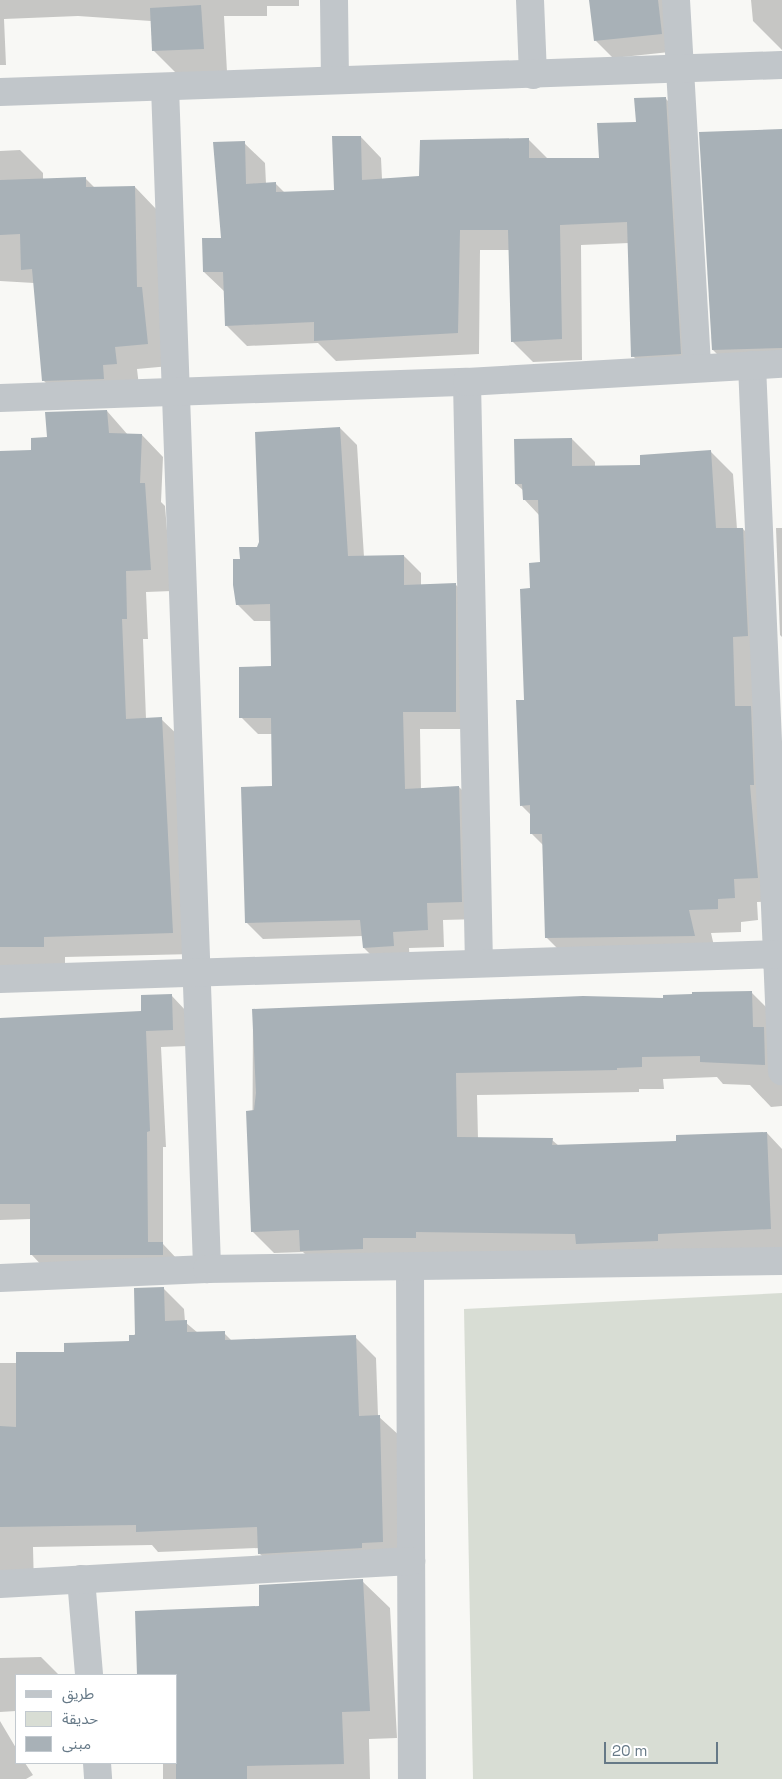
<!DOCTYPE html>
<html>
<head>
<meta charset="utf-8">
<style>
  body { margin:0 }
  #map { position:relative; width:782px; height:1779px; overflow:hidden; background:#f8f8f5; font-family:"Space Grotesk","Noto Sans Arabic",sans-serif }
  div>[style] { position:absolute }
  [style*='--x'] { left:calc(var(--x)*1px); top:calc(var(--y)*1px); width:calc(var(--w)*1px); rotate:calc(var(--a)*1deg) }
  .green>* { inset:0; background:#d8ddd4 }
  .shadow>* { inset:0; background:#0003 }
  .building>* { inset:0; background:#a8b1b7 }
  .minor>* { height:28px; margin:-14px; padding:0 14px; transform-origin:14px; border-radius:14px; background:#c1c6ca }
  span { translate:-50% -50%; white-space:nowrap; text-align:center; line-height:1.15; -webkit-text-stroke:5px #fff; paint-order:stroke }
  .legend { position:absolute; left:15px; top:1674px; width:162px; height:90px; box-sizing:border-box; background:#fff; border:1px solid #c2c9cf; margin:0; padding:6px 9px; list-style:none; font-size:15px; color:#667987 }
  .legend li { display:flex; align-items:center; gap:10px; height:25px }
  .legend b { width:25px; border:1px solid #c2c9cf }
  .scale { position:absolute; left:604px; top:1742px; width:114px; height:22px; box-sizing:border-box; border:2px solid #667987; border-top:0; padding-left:6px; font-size:15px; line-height:18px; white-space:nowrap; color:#667987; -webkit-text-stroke:4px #fff; paint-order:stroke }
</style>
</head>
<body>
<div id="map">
  <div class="green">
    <i style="clip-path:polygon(782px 1293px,782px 1779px,473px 1779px,464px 1309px)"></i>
  </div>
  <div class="shadow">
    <i style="clip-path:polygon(0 0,299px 0,299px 6px,267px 6px,267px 16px,224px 16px,227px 72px,177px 74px,153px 50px,151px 21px,78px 16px,4px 19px,6px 65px,0 65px)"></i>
    <i style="clip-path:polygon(591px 0,674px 0,679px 51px,613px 58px,595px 40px)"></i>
    <i style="clip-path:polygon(751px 0,782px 0,782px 50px,753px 21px)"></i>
    <i style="clip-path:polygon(665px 98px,686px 119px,701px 374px,653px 377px,633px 356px,629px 243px,581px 245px,582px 360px,533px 362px,512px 341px,510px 250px,480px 250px,479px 354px,336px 361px,318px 343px,247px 346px,226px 325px,225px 292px,204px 272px,222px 239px,244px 143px,265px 163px,266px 184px,275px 183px,285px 193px,336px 191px,361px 137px,381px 158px,382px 179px,421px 177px,528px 139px,548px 159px,600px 159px)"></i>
    <i style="clip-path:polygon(782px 130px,782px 373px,737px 374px,713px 350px)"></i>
    <i style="clip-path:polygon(20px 150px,43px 173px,43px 180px,85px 178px,95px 188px,135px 187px,157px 210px,170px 366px,137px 369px,139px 386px,66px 403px,43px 380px,34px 283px,0 281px,0 151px)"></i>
    <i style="clip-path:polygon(107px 411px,128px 435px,142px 435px,163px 457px,161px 502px,165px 506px,172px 591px,146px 592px,148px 639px,143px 639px,146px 719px,161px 719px,183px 740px,194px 954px,65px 957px,65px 968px,0 968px,0 452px,33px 451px,49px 438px)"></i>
    <i style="clip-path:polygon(340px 428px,357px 445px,364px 557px,404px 556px,421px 573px,421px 585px,455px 584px,472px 601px,473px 729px,420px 729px,421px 790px,459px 787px,476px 804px,479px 919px,443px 920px,444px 947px,409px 948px,410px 963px,381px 965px,364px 948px,363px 936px,263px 939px,246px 922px,273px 788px,272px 734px,258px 734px,241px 717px,272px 667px,272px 621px,254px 621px,237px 604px,241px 560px,257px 548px)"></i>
    <i style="clip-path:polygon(572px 439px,595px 462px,595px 467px,642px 466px,710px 451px,733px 474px,737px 529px,743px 529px,766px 552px,781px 901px,757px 902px,758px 920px,741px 922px,741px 932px,711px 933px,717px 959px,570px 961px,547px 938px,544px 846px,532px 834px,531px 815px,521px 805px,525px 701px,542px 563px,539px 515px,524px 499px,524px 491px,516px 484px)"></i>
    <i style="clip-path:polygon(776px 528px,782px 528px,782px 637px,780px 635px)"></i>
    <i style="clip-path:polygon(751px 992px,773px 1014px,782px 1046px,782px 1106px,771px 1107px,750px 1085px,723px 1084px,717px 1077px,663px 1079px,664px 1089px,639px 1089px,639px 1092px,477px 1095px,478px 1139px,552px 1140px,559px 1146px,677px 1142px,767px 1133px,782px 1149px,782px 1251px,323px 1272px,303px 1252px,274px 1253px,252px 1231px,253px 1010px,664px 999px)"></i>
    <i style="clip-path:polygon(171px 995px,187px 1012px,188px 1046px,161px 1047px,166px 1147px,163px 1147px,163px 1244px,178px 1260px,47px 1271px,31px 1254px,31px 1219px,0 1220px,0 1019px,143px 1012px)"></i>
    <i style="clip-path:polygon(163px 1288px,184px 1309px,185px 1322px,198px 1333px,224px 1333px,232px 1341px,355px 1337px,376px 1358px,378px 1416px,401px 1437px,403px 1563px,280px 1574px,259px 1553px,259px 1548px,158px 1552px,152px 1545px,33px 1547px,34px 1588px,0 1590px,0 1363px,18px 1363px,130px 1342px)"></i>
    <i style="clip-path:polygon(362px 1581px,390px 1608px,397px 1738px,369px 1739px,370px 1779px,163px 1779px,163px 1763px,176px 1763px,176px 1675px,138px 1675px,136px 1612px,261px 1608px)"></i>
    <i style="clip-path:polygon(41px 1657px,59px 1675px,16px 1675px,16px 1711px,0 1712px,0 1658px)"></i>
    <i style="clip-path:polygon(0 1721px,16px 1748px,16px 1763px,25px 1763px,33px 1775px,26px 1779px,0 1779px)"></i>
  </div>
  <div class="building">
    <i style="clip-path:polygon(589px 0,658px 0,662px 34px,594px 41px)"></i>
    <i style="clip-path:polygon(201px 5px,204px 49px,152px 51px,150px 8px)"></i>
    <i style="clip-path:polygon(666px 97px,681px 354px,631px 357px,627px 222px,560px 225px,562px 339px,511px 342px,508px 230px,460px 230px,458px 333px,314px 341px,314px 322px,225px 326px,223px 272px,203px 272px,202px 238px,221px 238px,213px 142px,245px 141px,246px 184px,276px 182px,276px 192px,334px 190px,332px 136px,361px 136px,362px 180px,419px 176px,420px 140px,529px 138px,529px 158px,599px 158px,597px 123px,636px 122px,634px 98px)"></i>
    <i style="clip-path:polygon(782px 129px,782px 348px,712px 350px,699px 132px)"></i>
    <i style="clip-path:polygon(86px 177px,86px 187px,135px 186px,137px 287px,142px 287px,148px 344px,115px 347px,117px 364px,103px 365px,104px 379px,42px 381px,32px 269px,21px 270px,20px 234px,0 235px,0 180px)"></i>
    <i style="clip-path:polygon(107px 410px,109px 433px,142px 434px,140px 483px,145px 483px,151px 570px,126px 571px,127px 619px,122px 619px,126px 719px,162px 717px,173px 933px,44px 937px,44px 947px,0 947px,0 451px,31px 450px,31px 438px,47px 437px,45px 412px)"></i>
    <i style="clip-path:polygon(340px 427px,348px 556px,404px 555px,404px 585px,456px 583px,456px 712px,403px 712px,405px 789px,459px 786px,462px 902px,427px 903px,428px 930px,393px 932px,394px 946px,363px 948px,360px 920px,245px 923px,241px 787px,272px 786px,271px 718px,239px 718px,239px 667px,271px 666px,270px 604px,236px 605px,233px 585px,233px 559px,240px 559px,239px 547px,257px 547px,259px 542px,255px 432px)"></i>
    <i style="clip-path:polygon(572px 438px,572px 466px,640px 465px,640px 455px,711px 450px,716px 528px,743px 528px,748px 636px,733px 637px,735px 706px,751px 706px,754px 785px,750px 785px,758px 878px,734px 879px,735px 898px,718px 899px,718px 909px,689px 910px,695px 936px,545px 938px,542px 834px,530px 834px,530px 805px,520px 806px,516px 700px,524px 700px,520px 589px,530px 588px,529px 563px,540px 562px,538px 500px,523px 500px,522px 484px,515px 484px,514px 439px)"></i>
    <i style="clip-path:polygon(752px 991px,753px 1027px,764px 1027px,765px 1065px,700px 1062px,700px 1056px,642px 1057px,642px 1067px,617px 1068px,617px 1070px,456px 1073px,457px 1137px,553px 1138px,552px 1145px,676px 1141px,676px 1135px,767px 1132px,771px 1229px,658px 1234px,658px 1241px,576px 1244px,575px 1234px,416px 1232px,416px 1238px,363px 1238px,363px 1249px,300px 1251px,299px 1230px,251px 1232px,246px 1111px,254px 1110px,256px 1093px,252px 1009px,583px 996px,663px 998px,663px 995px,692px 994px,692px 992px)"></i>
    <i style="clip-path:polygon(172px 994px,173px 1030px,146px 1031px,150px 1131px,147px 1132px,148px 1242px,163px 1242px,163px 1255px,30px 1255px,30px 1204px,0 1204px,0 1018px,141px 1011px,141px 995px)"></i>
    <i style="clip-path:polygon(164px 1287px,165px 1321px,187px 1320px,187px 1332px,225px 1331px,225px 1340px,356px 1335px,359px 1416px,380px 1415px,383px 1542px,362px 1543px,362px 1548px,258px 1554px,257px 1527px,136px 1532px,136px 1525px,0 1527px,0 1426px,16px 1427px,16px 1352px,64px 1352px,64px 1343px,129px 1341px,129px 1335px,135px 1335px,134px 1288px)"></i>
    <i style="clip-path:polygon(363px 1579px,370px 1711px,342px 1712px,344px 1764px,247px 1766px,247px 1779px,176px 1779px,176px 1675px,137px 1675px,135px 1611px,259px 1606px,259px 1585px)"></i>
  </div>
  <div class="minor">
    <i style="--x:334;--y:0;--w:80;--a:89.3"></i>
    <i style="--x:530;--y:0;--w:75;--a:87.7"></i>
    <i style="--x:676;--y:0;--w:368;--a:86.7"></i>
    <i style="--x:165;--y:87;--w:1183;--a:87.96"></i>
    <i style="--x:0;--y:92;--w:782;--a:-1.98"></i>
    <i style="--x:752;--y:365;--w:707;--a:87.57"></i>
    <i style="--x:467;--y:382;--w:581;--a:88.82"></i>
    <i style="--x:0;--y:398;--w:467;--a:-2"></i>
    <i style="--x:467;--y:382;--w:316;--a:-3.3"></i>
    <i style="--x:0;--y:979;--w:782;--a:-1.83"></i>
    <i style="--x:410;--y:1267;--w:512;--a:89.78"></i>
    <i style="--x:0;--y:1278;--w:207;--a:-2.5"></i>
    <i style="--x:207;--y:1269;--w:575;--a:-0.8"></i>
    <i style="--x:81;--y:1579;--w:96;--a:85.2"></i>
    <i style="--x:0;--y:1584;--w:412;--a:-3.2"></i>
    <i style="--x:97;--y:1763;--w:16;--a:86"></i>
  </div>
  <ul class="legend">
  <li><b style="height:6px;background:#c1c6ca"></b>طريق</li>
  <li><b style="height:14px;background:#d8ddd4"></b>حديقة</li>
  <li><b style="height:14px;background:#a8b1b7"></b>مبنى</li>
  </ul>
  <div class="scale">20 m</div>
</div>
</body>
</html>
